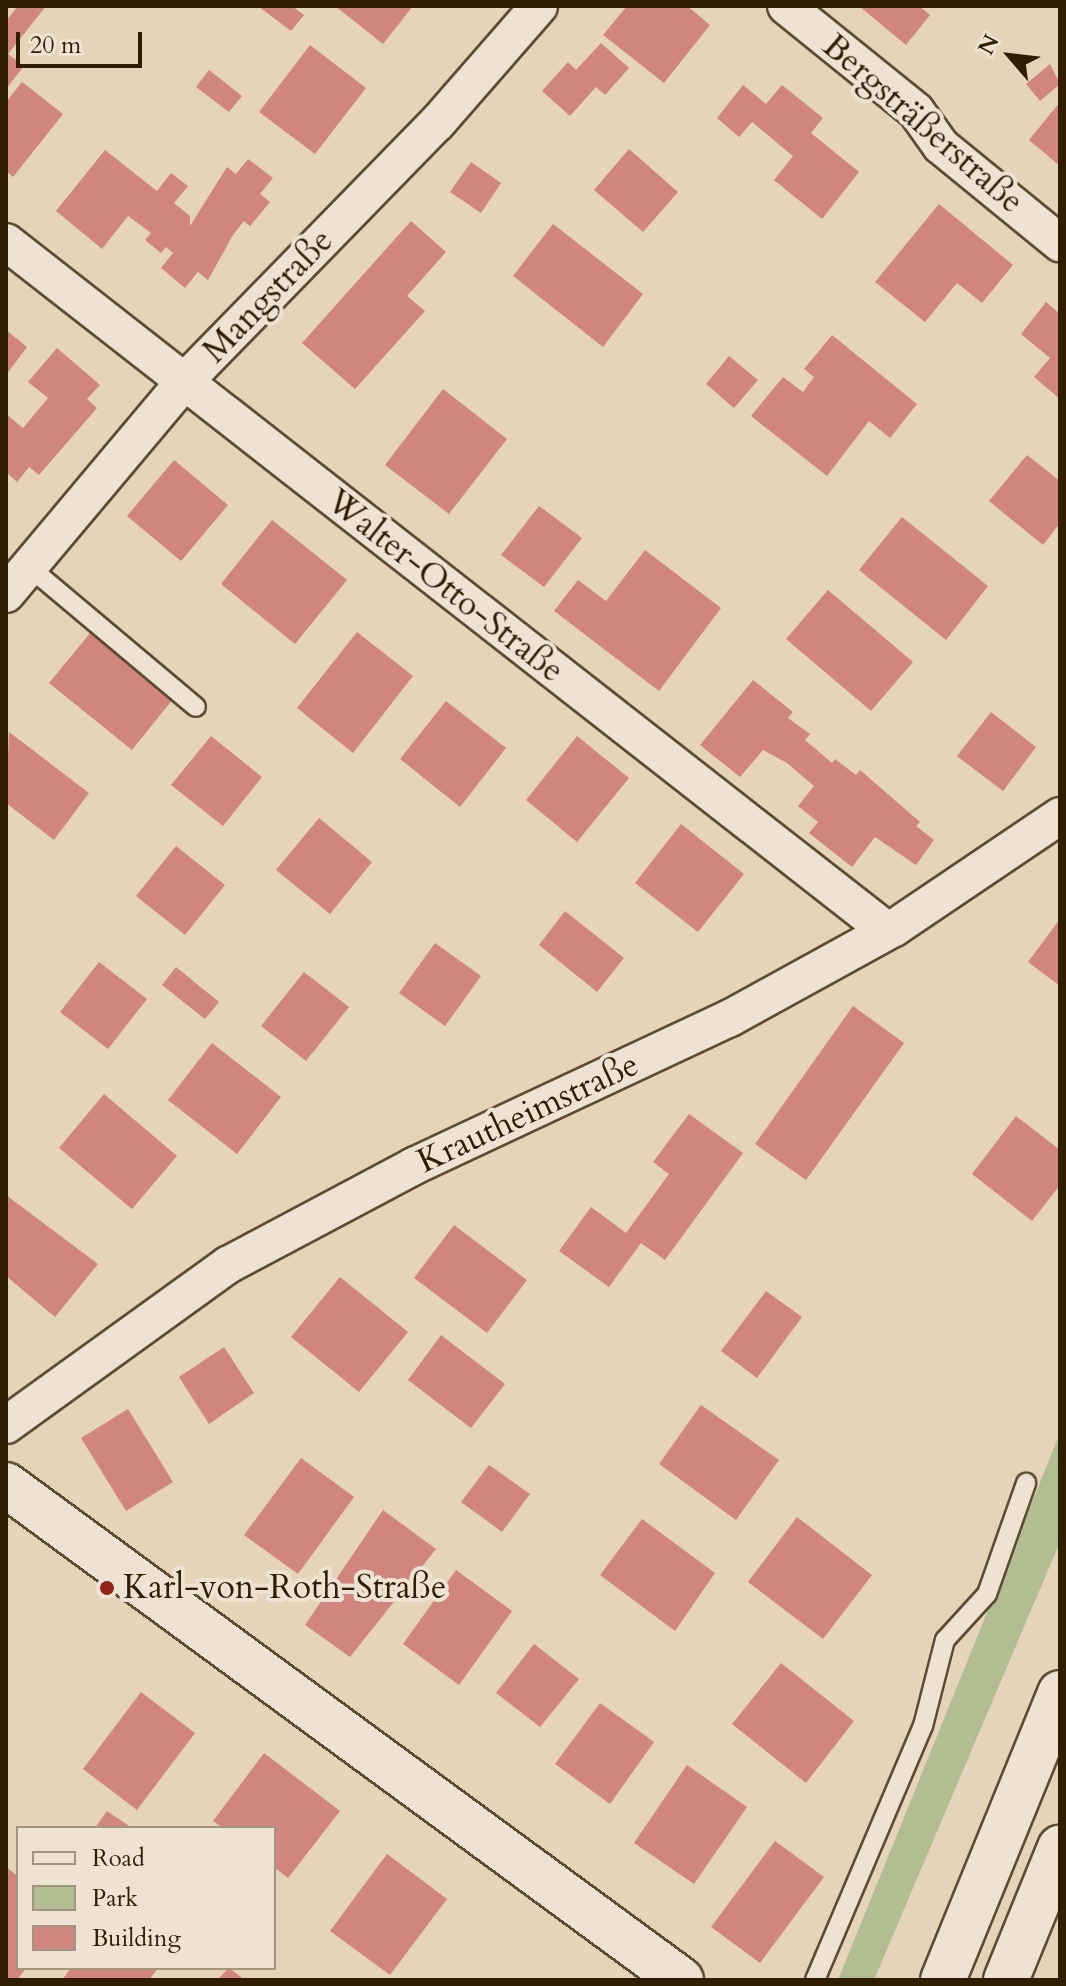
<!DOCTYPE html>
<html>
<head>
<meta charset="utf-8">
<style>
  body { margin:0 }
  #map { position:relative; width:1066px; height:1986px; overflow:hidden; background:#e5d4ba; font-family:Cardo,serif }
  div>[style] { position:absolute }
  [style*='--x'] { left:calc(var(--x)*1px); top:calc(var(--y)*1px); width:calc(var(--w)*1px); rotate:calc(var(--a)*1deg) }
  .green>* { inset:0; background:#b2bd91 }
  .building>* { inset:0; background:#d1857f }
  .roads { filter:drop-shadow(2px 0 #5d4c32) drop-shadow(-2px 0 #5d4c32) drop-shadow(0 2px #5d4c32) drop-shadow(0 -2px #5d4c32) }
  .lane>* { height:18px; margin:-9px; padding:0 9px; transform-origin:9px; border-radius:9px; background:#eee3d2 }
  .street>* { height:36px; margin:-18px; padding:0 18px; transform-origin:18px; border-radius:18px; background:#eee3d2 }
  .secondary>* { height:44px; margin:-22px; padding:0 22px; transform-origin:22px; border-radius:22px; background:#eee3d2 }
  .dots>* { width:22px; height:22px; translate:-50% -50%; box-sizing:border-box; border:4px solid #eee3d2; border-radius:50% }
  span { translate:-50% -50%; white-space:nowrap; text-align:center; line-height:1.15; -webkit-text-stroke:8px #eee3d2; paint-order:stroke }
  .street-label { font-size:34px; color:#301e04 }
  .poi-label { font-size:34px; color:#301e04 }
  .left { translate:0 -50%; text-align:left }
  .frame { position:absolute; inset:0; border:8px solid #301e04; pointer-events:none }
  .legend { position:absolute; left:16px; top:1826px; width:260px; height:144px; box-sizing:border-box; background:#eee3d2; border:2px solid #a29480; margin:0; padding:10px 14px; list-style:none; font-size:24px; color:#301e04 }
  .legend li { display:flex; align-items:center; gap:16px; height:40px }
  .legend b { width:40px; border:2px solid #a29480 }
  .north { position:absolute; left:970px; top:16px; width:80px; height:80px; -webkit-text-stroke:6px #eee3d2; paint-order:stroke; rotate:298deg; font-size:22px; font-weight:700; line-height:32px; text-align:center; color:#301e04 }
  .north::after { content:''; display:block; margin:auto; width:28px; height:36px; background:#301e04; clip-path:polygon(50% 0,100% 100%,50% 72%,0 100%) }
  .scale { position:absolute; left:16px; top:32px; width:126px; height:36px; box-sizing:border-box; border:4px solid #301e04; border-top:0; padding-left:10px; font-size:24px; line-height:28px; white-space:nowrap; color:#301e04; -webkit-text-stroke:6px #eee3d2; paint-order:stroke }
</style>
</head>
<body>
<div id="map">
  <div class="green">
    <i style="clip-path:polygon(1060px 1433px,1060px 1542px,874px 1980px,838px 1980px)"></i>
  </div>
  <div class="building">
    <i style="clip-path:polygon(18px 6px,46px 6px,8px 54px,24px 66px,6px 89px,6px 21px)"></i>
    <i style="clip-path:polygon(258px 6px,292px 6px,304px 15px,291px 31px)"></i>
    <i style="clip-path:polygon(335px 6px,413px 6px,383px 44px)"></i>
    <i style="clip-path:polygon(627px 6px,687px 6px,710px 25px,664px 83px,603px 35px)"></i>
    <i style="clip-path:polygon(859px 6px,919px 6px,930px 15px,906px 45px)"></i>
    <i style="clip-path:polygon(601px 43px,629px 68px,605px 95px,596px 87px,570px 116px,542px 91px,568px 62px,576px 70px)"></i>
    <i style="clip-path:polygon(310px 45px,366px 88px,315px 154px,259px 112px)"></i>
    <i style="clip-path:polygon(1050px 64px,1060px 84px,1040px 101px,1026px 84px)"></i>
    <i style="clip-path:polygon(209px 70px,242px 96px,229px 112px,196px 87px)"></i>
    <i style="clip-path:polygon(22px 82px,63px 114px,13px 177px,6px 171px,6px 102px)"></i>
    <i style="clip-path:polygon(743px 85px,766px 104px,782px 85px,823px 118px,811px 133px,859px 172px,822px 219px,774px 180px,793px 156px,752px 122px,739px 137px,717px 118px)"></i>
    <i style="clip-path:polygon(1060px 102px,1060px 166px,1029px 140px)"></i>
    <i style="clip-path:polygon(629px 149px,678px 192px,643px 232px,594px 190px)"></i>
    <i style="clip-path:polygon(105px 150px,157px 191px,171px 173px,188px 186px,174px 203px,190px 216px,190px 226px,227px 167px,236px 174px,248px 159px,273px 178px,260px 194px,270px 202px,250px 226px,244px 221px,233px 235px,208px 280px,198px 272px,185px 288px,161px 268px,173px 253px,166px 247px,161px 253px,145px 240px,151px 233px,128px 216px,102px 249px,56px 211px)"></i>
    <i style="clip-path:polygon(471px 162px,501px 183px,481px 213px,450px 192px)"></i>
    <i style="clip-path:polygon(939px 204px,1013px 265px,982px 303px,957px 283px,925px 322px,875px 282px)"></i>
    <i style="clip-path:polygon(411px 221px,446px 252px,407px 296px,425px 311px,355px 389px,302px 343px)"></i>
    <i style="clip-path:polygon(553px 224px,643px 294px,603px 347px,513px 276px)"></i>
    <i style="clip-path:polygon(1046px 302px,1060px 314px,1060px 399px,1034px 377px,1050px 358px,1021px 334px)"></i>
    <i style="clip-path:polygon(6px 330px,27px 347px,6px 375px)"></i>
    <i style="clip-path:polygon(832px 335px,917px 404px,890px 438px,869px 421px,827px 476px,751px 416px,783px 377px,803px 392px,814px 377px,804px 369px)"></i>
    <i style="clip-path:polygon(57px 348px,100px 385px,87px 399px,97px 408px,39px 475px,29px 467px,17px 482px,6px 472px,6px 414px,23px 428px,48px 398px,28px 382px)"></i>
    <i style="clip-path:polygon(729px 356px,758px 380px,734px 408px,706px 384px)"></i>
    <i style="clip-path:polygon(443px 389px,507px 439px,449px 514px,385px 465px)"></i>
    <i style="clip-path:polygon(1027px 455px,1060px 481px,1060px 523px,1043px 545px,989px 501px)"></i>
    <i style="clip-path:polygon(174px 460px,228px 505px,181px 561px,127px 516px)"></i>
    <i style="clip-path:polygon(539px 506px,582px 538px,544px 587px,501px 555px)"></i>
    <i style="clip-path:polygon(902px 517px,988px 586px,946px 640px,859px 570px)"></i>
    <i style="clip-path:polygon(272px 520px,347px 580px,295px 644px,221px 584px)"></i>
    <i style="clip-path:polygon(645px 550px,721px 608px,659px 691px,554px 611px,578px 580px,606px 601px)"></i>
    <i style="clip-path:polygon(828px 590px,913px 662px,871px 711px,786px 639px)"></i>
    <i style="clip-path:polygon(91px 632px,173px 699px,132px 750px,49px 683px)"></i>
    <i style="clip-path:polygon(357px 632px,413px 676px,353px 753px,297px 708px)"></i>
    <i style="clip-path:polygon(753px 680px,793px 712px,788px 718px,810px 734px,805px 740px,832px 763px,835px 759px,856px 775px,860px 770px,920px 822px,916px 826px,934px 840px,916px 865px,875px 837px,852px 867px,809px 833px,818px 822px,798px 806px,814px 786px,787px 763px,763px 750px,740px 777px,700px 745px)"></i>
    <i style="clip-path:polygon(446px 701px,506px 748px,460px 807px,400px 759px)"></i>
    <i style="clip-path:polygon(991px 712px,1036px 747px,1003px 791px,957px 756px)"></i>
    <i style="clip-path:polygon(9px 732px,89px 793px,54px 840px,6px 803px)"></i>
    <i style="clip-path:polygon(211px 736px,262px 777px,223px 826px,171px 785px)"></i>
    <i style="clip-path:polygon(577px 736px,629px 778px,577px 842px,526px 800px)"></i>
    <i style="clip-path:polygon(319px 818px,372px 862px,330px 914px,276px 870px)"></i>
    <i style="clip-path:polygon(681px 824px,744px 874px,698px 932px,635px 883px)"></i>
    <i style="clip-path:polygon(176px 846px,225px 885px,185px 935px,136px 896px)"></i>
    <i style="clip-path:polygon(565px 911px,624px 958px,597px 992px,539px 945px)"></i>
    <i style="clip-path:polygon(1060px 919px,1060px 986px,1028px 962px)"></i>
    <i style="clip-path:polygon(435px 943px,481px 976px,445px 1026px,399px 993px)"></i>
    <i style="clip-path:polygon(99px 962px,147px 999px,108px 1049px,60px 1012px)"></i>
    <i style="clip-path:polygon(176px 967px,219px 1002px,205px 1019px,162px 985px)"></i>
    <i style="clip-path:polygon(304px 972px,349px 1007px,306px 1061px,261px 1026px)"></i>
    <i style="clip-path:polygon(853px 1006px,904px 1043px,806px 1180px,755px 1144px)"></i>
    <i style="clip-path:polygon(212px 1043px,281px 1097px,237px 1154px,168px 1100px)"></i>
    <i style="clip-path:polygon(104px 1094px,177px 1156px,132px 1209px,59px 1148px)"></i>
    <i style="clip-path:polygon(689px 1114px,743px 1153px,665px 1260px,641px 1243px,609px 1287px,559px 1251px,591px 1207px,626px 1233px,669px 1174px,653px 1162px)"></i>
    <i style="clip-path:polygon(1016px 1116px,1060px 1150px,1060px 1185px,1032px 1221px,972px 1174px)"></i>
    <i style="clip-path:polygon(6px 1195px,98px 1264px,55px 1317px,6px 1276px)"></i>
    <i style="clip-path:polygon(454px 1225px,527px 1280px,487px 1333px,414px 1278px)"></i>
    <i style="clip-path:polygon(340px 1277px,408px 1332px,359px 1392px,291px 1337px)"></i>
    <i style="clip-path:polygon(766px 1291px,802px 1317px,757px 1378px,721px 1351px)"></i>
    <i style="clip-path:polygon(441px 1335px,505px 1384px,471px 1428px,408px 1380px)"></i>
    <i style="clip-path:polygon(224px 1347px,254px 1393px,209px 1424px,179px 1377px)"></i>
    <i style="clip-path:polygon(701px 1405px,779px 1460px,736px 1520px,659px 1464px)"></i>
    <i style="clip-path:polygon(128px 1409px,173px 1482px,126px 1511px,81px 1438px)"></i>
    <i style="clip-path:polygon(301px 1458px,354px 1497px,298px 1574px,244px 1535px)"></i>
    <i style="clip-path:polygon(489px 1465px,530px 1494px,502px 1532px,461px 1502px)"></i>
    <i style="clip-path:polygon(383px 1510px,436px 1549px,350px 1657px,305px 1625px)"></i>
    <i style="clip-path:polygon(797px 1517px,872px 1575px,823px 1639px,748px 1582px)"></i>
    <i style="clip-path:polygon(642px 1519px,715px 1573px,675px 1631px,600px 1575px)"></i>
    <i style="clip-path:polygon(456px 1570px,512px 1611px,459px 1685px,403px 1644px)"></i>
    <i style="clip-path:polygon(534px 1644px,579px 1679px,540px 1727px,496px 1693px)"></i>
    <i style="clip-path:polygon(781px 1663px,854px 1721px,806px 1783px,732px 1724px)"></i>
    <i style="clip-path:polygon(141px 1692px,195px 1733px,137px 1810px,83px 1769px)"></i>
    <i style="clip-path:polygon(600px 1703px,654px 1742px,610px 1804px,555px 1764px)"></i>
    <i style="clip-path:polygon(264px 1753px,340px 1811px,288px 1878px,274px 1867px,274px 1828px,223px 1828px,213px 1821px)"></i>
    <i style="clip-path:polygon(687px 1765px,747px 1807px,694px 1884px,634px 1843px)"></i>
    <i style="clip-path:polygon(107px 1811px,132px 1828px,95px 1828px)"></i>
    <i style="clip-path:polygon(775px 1841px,824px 1877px,760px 1963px,711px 1927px)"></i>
    <i style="clip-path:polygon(387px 1854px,447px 1899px,390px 1975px,330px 1931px)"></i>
    <i style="clip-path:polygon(6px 1867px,18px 1876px,18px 1968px,26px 1968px,17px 1980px,6px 1980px)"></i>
    <i style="clip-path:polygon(71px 1968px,158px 1968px,149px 1980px,62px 1980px)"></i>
    <i style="clip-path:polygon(229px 1968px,245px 1980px,217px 1980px)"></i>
  </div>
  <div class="roads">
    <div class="lane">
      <i style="--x:28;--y:566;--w:219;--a:40"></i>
      <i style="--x:815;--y:1980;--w:276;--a:-67"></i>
      <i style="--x:923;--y:1726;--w:89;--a:-75.7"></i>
      <i style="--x:945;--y:1640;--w:62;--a:-47.6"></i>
      <i style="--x:987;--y:1594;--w:118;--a:-70.6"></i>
    </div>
    <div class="street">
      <i style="--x:786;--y:6;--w:167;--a:38.9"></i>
      <i style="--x:916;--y:111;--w:43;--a:54.5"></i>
      <i style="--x:941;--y:146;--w:154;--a:39.2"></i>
      <i style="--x:6;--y:242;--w:1116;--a:38.01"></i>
      <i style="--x:6;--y:594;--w:277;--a:-50"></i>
      <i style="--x:184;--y:382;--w:362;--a:-45.7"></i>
      <i style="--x:437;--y:123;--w:155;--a:-48.9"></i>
      <i style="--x:6;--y:1425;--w:274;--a:-35.8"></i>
      <i style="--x:228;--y:1265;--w:211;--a:-28"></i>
      <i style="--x:414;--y:1166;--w:349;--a:-25.1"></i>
      <i style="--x:730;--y:1018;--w:187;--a:-28.8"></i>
      <i style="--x:894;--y:928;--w:200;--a:-34"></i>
    </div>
    <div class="secondary">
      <i style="--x:6;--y:1485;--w:837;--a:36.25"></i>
      <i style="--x:943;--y:1980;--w:310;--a:-67.8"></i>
      <i style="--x:1006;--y:1980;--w:143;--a:-67.8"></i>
    </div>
  </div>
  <div class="dots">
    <i style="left:107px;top:1588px;background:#8f2418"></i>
  </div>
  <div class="street-label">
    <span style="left:923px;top:124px;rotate:41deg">Bergsträßerstraße</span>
    <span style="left:268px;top:296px;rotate:-46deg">Mangstraße</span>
    <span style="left:445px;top:586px;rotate:38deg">Walter-Otto-Straße</span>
    <span style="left:528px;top:1113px;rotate:-25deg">Krautheimstraße</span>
  </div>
  <div class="poi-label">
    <span class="left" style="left:123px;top:1588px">Karl-von-Roth-Straße</span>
  </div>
  <div class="frame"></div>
  <ul class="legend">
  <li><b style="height:10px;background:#eee3d2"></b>Road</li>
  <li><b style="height:22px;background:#b2bd91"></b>Park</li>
  <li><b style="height:22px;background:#d1857f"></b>Building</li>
  </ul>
  <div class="north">N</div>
  <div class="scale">20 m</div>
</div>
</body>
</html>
